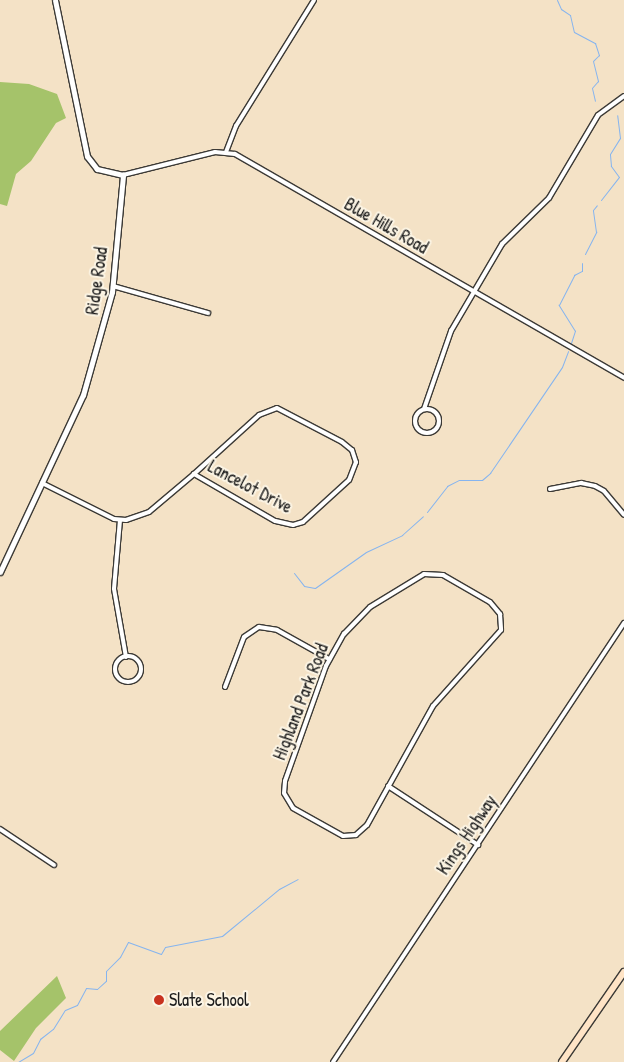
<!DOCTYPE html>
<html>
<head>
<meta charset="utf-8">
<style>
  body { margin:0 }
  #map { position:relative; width:624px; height:1062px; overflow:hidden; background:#f4e2c6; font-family:"Patrick Hand",sans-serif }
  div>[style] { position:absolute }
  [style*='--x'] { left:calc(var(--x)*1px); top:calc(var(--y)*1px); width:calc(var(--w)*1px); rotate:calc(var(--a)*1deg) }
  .green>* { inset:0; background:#a5c36a }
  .stream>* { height:1px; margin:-0.5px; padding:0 0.5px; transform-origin:0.5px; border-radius:0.5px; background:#85b4ef }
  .roads { filter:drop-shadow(1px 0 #3c3a36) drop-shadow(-1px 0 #3c3a36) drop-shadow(0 1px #3c3a36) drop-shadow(0 -1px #3c3a36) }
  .minor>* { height:4px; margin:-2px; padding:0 2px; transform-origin:2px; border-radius:2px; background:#fff }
  .minor>.ring { margin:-2px; padding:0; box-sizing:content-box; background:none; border:4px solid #fff; border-radius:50% }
  .tertiary>* { height:5px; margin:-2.5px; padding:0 2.5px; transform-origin:2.5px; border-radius:2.5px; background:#fff }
  .secondary>* { height:5.5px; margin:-2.75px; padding:0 2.75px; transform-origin:2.75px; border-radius:2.75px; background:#ffe4c6 }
  .dots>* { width:14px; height:14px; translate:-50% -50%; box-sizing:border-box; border:2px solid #fcf5e5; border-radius:50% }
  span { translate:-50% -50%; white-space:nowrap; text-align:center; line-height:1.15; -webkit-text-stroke:4px #fcf5e5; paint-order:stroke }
  .street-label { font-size:18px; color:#1c1c1c }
  .poi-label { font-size:18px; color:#1c1c1c }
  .left { translate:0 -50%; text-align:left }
</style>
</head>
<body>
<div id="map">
  <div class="green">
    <i style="clip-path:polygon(0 82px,29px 84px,57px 94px,66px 118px,56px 123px,31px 161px,16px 174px,7px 206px,0 204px)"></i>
    <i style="clip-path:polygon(57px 976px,66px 998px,36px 1028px,14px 1061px,0 1050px,0 1031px)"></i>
  </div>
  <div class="stream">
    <i style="--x:557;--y:0;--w:10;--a:66"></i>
    <i style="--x:561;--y:9;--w:11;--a:34"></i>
    <i style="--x:570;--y:15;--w:17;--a:77"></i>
    <i style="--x:574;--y:32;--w:24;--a:28"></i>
    <i style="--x:595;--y:43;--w:13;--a:72"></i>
    <i style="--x:599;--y:55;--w:8;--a:135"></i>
    <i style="--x:593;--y:61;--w:21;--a:76"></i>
    <i style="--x:598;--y:81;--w:9;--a:131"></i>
    <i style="--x:592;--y:88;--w:13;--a:77"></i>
    <i style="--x:601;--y:200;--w:29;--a:-52"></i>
    <i style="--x:619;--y:177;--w:14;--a:-126"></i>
    <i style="--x:611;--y:166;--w:12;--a:-95"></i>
    <i style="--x:610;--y:154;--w:19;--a:-58"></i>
    <i style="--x:620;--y:138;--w:23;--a:-97"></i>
    <i style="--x:585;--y:254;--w:25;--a:-63"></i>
    <i style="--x:596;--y:232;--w:22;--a:-98"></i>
    <i style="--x:593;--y:210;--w:6;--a:-51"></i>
    <i style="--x:571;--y:343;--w:13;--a:-72"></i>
    <i style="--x:575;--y:331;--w:31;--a:-122"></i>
    <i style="--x:559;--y:305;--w:34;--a:-63"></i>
    <i style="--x:574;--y:275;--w:9;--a:-27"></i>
    <i style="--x:582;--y:271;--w:8;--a:-90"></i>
    <i style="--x:427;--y:512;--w:33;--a:-52"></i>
    <i style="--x:447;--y:486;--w:13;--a:-27"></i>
    <i style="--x:459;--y:480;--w:23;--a:0"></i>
    <i style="--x:482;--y:480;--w:11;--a:-41"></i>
    <i style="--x:490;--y:473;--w:128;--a:-55.8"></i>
    <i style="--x:562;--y:367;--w:17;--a:-69"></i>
    <i style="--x:294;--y:573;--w:16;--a:52"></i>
    <i style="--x:304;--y:586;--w:11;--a:10"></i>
    <i style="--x:315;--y:588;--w:62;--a:-35.2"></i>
    <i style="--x:366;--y:552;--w:40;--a:-25"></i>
    <i style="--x:402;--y:535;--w:28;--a:-42"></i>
    <i style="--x:18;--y:1062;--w:17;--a:-31"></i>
    <i style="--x:33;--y:1053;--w:16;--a:-63"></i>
    <i style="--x:40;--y:1039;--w:16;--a:-38"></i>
    <i style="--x:53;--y:1029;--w:22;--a:-58"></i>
    <i style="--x:65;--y:1010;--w:13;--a:-23"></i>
    <i style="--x:77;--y:1005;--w:19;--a:-62"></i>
    <i style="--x:86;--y:988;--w:11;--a:5"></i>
    <i style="--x:97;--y:989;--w:12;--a:-42"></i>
    <i style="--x:106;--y:981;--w:10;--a:-90"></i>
    <i style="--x:106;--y:971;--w:20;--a:-45"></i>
    <i style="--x:120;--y:957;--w:17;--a:-62"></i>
    <i style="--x:128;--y:942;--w:35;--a:20"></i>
    <i style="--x:161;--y:954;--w:8;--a:-60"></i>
    <i style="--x:165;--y:947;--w:58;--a:-10.9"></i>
    <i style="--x:222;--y:936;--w:74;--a:-39.5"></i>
    <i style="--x:279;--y:889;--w:21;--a:-28"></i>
  </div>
  <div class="roads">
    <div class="minor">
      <i style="--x:226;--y:152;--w:28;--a:-69"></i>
      <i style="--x:236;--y:126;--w:148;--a:-58.2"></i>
      <i style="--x:123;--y:175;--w:95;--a:-14"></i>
      <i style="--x:215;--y:152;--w:20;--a:6"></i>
      <i style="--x:235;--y:154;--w:449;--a:29.9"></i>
      <i style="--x:113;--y:286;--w:99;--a:15.9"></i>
      <i style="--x:277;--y:408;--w:73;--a:27.6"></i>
      <i style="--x:342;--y:442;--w:13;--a:39"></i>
      <i style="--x:352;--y:450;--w:13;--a:72"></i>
      <i style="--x:356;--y:462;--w:19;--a:111"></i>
      <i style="--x:349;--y:480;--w:62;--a:137.6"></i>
      <i style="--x:303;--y:522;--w:10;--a:163"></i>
      <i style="--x:293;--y:525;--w:18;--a:-167"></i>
      <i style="--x:275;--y:521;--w:94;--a:-149.9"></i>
      <i style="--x:194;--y:474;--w:88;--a:-42.2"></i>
      <i style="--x:259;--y:415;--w:19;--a:-21"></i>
      <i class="ring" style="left:415px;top:409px;width:20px;height:20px"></i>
      <i style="--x:424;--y:409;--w:83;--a:-70.9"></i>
      <i style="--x:451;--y:331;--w:101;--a:-59.6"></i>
      <i style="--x:502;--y:244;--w:66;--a:-44.4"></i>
      <i style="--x:549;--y:198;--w:96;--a:-59.4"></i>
      <i style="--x:598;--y:115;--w:32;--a:-36"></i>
      <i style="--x:42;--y:483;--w:80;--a:26.6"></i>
      <i style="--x:114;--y:519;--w:12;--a:5"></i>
      <i style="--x:126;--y:520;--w:24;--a:-19"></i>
      <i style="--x:149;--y:512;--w:59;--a:-40.2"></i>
      <i style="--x:550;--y:489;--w:32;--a:-11"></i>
      <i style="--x:581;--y:483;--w:14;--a:12"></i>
      <i style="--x:595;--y:486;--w:10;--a:29"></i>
      <i style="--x:604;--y:491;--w:31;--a:50"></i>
      <i style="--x:120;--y:520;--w:69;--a:95"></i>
      <i style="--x:114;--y:589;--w:69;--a:80"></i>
      <i style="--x:424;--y:574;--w:19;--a:3"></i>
      <i style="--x:443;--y:575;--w:54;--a:29.9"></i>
      <i style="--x:490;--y:602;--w:16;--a:50"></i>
      <i style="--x:500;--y:614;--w:16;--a:86"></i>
      <i style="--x:501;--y:630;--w:102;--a:131.8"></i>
      <i style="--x:433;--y:706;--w:136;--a:119"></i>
      <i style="--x:367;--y:825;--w:15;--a:138"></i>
      <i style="--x:356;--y:835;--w:13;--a:176"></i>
      <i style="--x:343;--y:836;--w:57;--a:-150.8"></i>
      <i style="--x:293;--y:808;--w:17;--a:-121"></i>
      <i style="--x:284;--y:793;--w:12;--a:-85"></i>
      <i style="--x:285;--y:781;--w:122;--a:-70.4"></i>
      <i style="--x:326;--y:666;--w:37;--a:-61"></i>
      <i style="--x:344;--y:634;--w:37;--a:-46"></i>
      <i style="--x:370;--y:607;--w:63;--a:-31.4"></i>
      <i class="ring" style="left:115px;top:656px;width:22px;height:22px"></i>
      <i style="--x:225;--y:687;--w:53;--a:-69.2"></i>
      <i style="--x:244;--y:637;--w:18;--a:-34"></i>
      <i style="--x:259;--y:627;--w:18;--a:9"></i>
      <i style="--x:277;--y:630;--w:60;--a:29.1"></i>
      <i style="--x:388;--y:786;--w:108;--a:33.2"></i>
      <i style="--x:0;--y:829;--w:65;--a:33.7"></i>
      <i style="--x:333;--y:1062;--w:527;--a:-56.46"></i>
    </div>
    <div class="tertiary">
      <i style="--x:0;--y:572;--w:195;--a:-64.9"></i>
      <i style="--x:83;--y:395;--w:107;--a:-74.3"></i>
      <i style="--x:112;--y:292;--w:118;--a:-84.6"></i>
      <i style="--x:123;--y:175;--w:27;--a:-167"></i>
      <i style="--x:97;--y:169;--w:16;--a:-128"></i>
      <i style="--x:87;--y:156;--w:159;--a:-101.6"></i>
    </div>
    <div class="secondary">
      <i style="--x:562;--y:1062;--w:109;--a:-55.4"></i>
    </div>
  </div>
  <div class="dots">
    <i style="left:159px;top:1000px;background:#c8321e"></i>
  </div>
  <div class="street-label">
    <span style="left:386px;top:226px;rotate:30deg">Blue Hills Road</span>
    <span style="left:97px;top:281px;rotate:-82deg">Ridge Road</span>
    <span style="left:250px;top:487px;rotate:28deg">Lancelot Drive</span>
    <span style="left:301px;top:702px;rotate:-69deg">Highland Park Road</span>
    <span style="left:467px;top:835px;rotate:-56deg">Kings Highway</span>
  </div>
  <div class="poi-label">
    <span class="left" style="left:169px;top:1000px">Slate School</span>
  </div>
</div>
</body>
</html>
